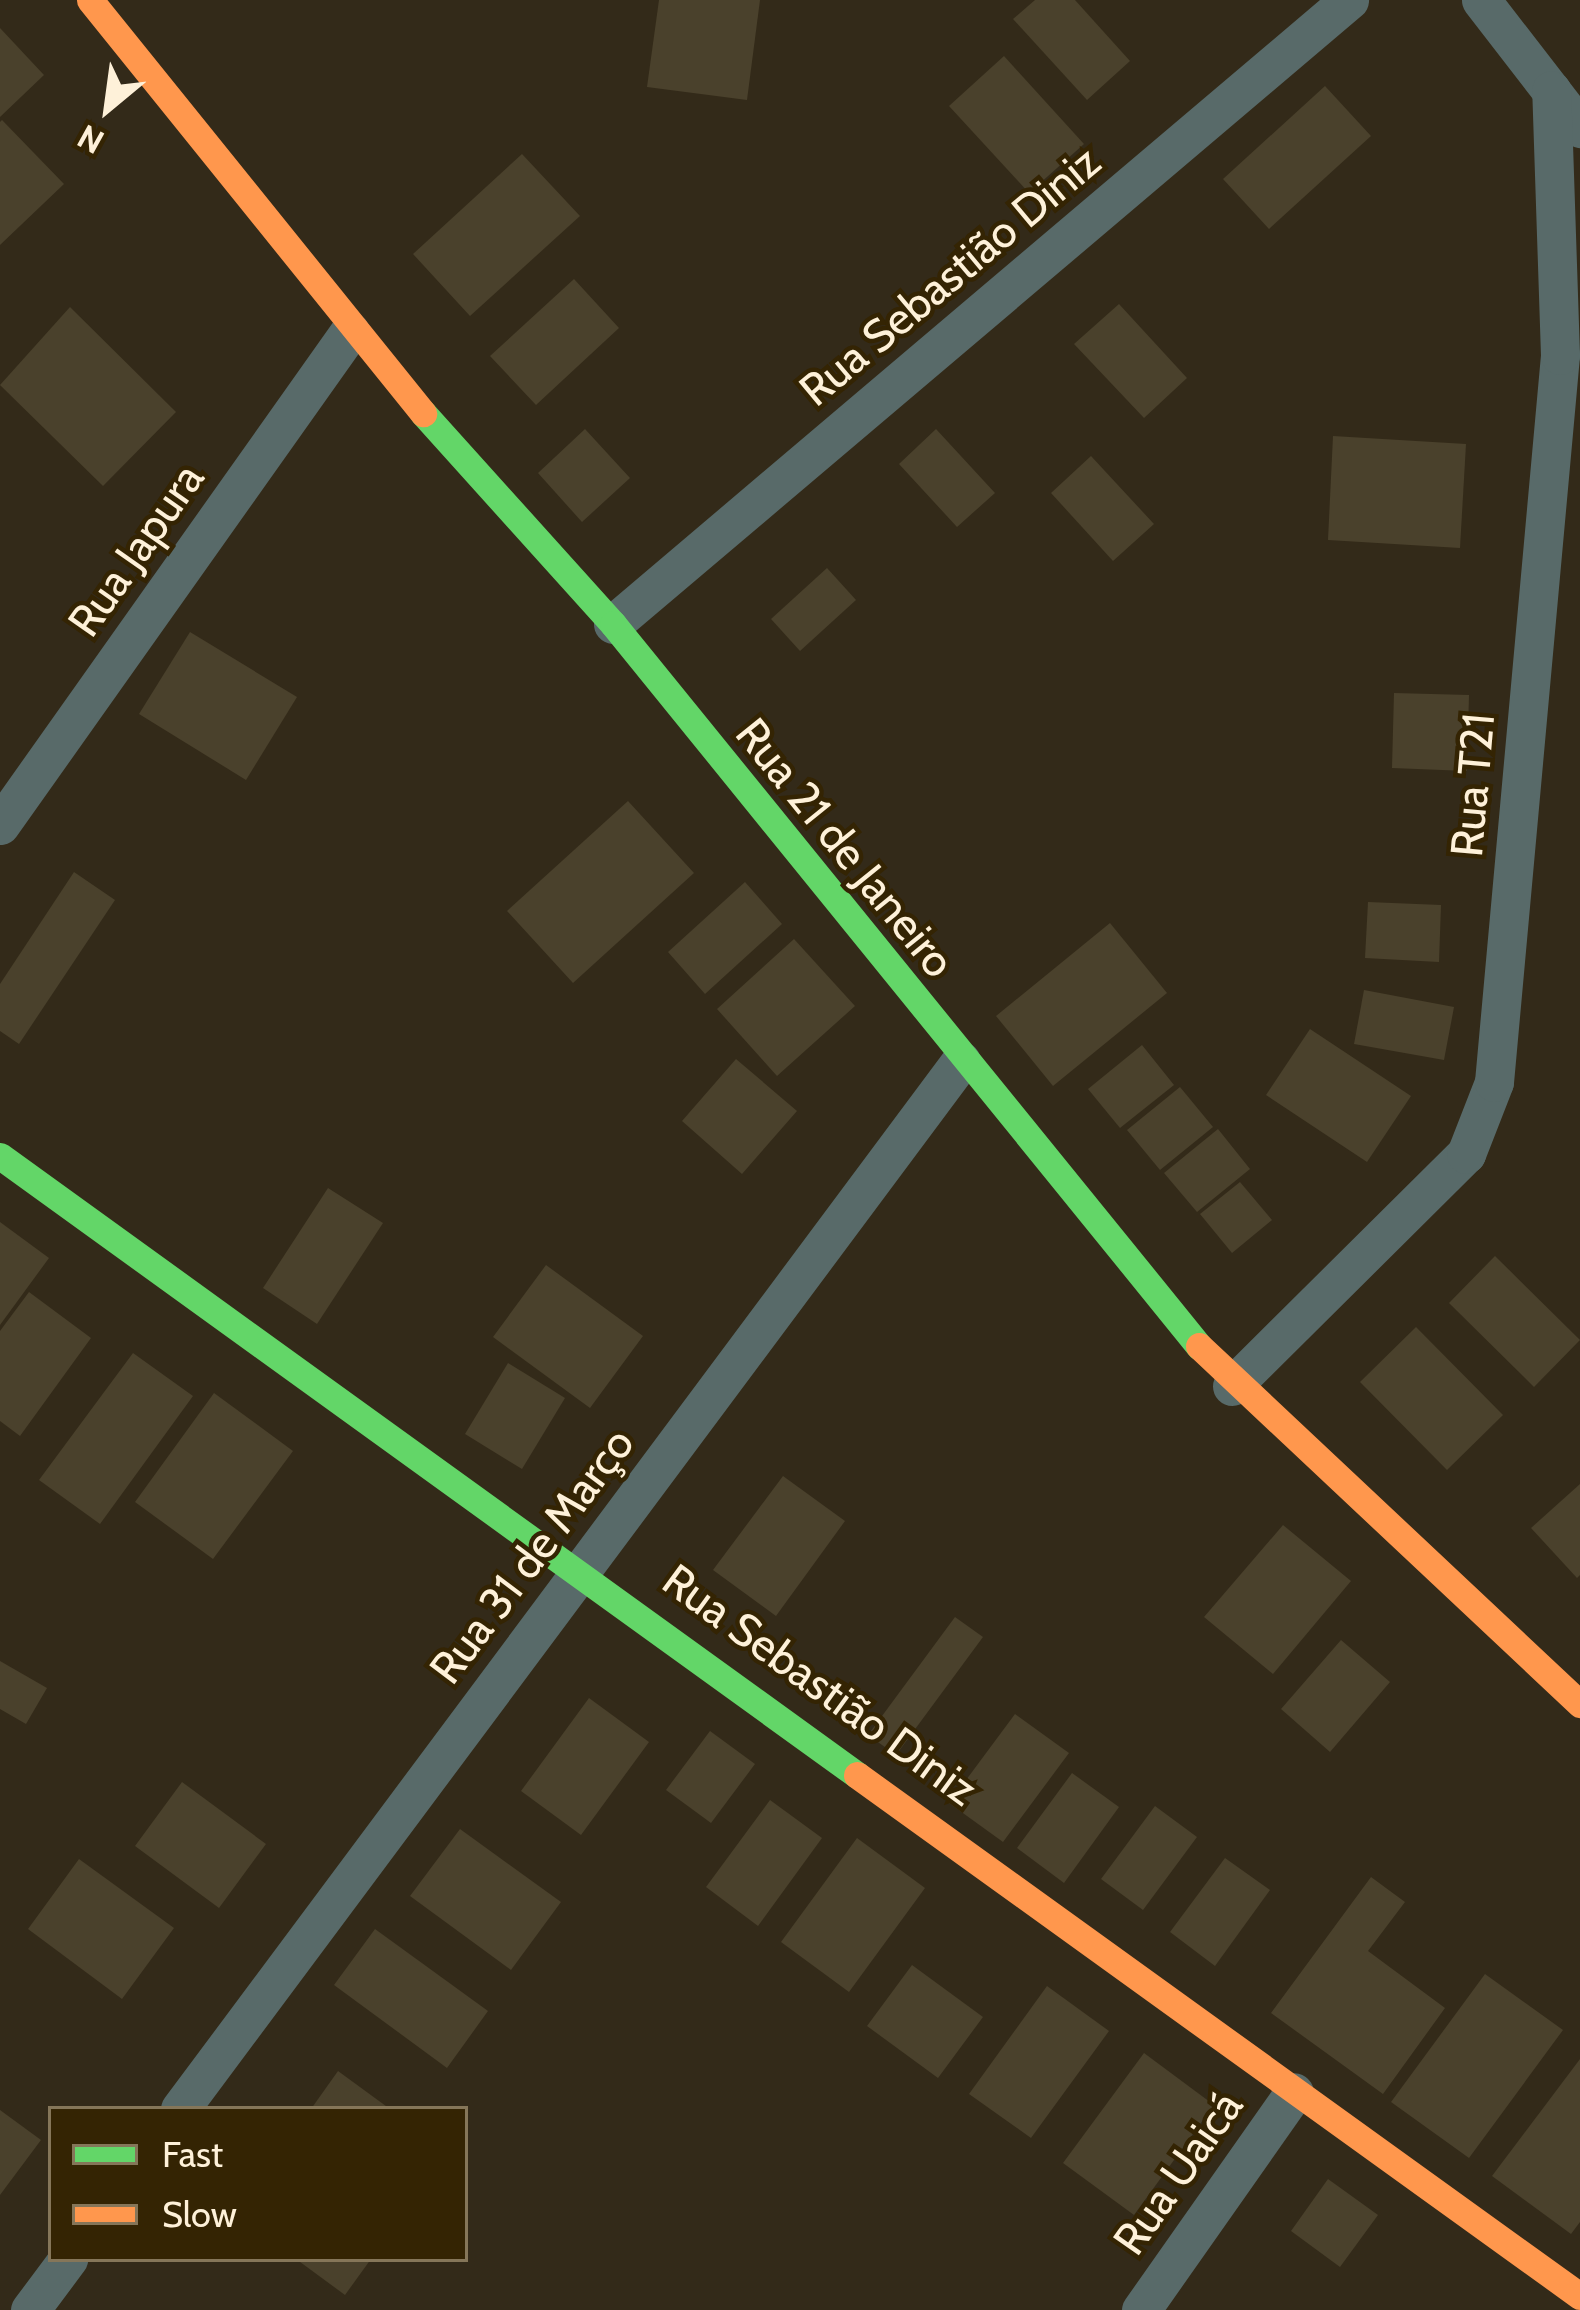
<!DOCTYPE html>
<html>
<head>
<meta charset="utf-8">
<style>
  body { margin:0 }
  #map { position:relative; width:1580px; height:2310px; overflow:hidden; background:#332a19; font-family:Cabin,sans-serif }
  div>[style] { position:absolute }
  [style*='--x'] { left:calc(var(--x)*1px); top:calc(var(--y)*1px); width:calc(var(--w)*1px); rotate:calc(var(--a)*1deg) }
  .building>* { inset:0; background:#4a412c }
  .street>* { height:39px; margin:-19.5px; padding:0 19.5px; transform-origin:19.5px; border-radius:19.5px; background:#586a69 }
  .fast>* { height:27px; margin:-13.5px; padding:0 13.5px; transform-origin:13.5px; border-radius:13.5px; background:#63d668 }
  .slow>* { height:27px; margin:-13.5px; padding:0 13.5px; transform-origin:13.5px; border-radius:13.5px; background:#ff974d }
  span { translate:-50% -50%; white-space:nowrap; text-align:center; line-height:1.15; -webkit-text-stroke:9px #342403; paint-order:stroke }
  .street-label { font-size:45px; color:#fef1d9 }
  .legend { position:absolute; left:48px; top:2106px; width:420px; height:156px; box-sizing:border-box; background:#342403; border:3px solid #857659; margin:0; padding:15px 21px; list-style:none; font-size:36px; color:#fef1d9 }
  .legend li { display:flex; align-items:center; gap:24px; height:60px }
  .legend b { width:60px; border:3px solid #857659 }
  .north { position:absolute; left:48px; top:48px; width:120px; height:120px; -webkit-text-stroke:9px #342403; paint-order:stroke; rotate:209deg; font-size:33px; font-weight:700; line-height:48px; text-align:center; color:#fef1d9 }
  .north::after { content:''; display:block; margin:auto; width:42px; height:54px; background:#fef1d9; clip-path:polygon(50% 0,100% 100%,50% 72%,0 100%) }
</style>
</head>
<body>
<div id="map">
  <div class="building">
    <i style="clip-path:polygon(659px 0,760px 0,747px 100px,647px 87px)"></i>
    <i style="clip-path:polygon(1035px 0,1075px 0,1130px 61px,1087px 100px,1013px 19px)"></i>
    <i style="clip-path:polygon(0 28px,44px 75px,0 117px)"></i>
    <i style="clip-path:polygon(1004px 56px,1084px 144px,1029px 193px,949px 106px)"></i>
    <i style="clip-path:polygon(1325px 86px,1371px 136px,1269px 229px,1223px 179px)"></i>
    <i style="clip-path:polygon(2px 120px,64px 184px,0 245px,0 122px)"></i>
    <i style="clip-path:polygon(522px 154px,580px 216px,470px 316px,413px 254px)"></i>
    <i style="clip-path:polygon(574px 279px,619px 328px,536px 405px,490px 356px)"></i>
    <i style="clip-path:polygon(1119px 304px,1187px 378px,1144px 418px,1074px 344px)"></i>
    <i style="clip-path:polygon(70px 307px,176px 412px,103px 486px,0 385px)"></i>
    <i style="clip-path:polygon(585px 429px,630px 478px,582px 522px,538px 473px)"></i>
    <i style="clip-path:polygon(936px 429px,995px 493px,957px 527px,899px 464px)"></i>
    <i style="clip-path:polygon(1333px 436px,1466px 444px,1460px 548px,1328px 540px)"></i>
    <i style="clip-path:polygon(1091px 456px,1154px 524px,1113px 561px,1051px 493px)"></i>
    <i style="clip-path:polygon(827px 568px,856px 600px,800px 651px,771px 619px)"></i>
    <i style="clip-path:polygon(190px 632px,297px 697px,246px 780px,139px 714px)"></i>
    <i style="clip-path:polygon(1394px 693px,1469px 695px,1467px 771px,1392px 768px)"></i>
    <i style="clip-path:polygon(628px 801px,694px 873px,573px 983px,507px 911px)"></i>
    <i style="clip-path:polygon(74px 872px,115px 900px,19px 1044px,0 1031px,0 984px)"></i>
    <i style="clip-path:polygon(745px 882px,782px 924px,705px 994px,668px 952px)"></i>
    <i style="clip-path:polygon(1368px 902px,1441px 905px,1439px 962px,1365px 958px)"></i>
    <i style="clip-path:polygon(1110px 923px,1167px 993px,1053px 1086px,996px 1016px)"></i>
    <i style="clip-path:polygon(794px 939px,855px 1006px,777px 1076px,717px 1009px)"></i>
    <i style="clip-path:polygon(1364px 990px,1454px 1007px,1444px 1060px,1354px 1044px)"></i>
    <i style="clip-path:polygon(1310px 1029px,1411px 1096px,1367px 1162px,1266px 1095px)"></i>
    <i style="clip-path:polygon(1142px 1045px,1174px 1085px,1120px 1128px,1088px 1089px)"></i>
    <i style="clip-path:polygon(736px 1059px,797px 1111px,742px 1174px,682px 1121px)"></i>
    <i style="clip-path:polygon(1180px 1087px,1213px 1127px,1160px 1170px,1127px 1130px)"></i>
    <i style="clip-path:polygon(1218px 1129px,1250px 1169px,1197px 1212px,1164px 1173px)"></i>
    <i style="clip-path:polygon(1240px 1182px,1272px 1220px,1232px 1253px,1200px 1214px)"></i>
    <i style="clip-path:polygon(328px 1188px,383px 1223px,317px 1324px,263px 1288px)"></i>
    <i style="clip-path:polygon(0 1222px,49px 1258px,0 1325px)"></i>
    <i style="clip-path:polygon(1495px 1256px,1580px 1340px,1534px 1387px,1449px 1303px)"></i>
    <i style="clip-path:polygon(546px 1265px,643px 1336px,590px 1408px,493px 1337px)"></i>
    <i style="clip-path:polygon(29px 1292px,91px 1338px,20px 1436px,0 1421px,0 1331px)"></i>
    <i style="clip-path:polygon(1416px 1327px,1503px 1415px,1447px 1470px,1360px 1382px)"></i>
    <i style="clip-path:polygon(133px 1353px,193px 1396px,100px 1524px,39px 1480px)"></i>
    <i style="clip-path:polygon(508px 1363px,565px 1398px,522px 1469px,465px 1434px)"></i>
    <i style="clip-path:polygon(214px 1393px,293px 1451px,213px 1559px,135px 1502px)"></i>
    <i style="clip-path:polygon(783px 1476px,845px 1521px,776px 1616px,713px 1570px)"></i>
    <i style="clip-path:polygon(1580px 1484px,1580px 1575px,1577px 1578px,1531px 1528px)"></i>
    <i style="clip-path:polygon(1283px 1525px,1351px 1581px,1273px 1674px,1204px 1617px)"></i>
    <i style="clip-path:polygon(955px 1617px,983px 1637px,896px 1755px,868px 1735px)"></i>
    <i style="clip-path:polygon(1341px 1640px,1390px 1682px,1330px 1752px,1281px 1709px)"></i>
    <i style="clip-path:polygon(0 1661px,47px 1688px,26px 1724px,0 1709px)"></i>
    <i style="clip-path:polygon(589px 1698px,649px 1742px,581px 1835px,521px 1791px)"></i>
    <i style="clip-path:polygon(1015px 1714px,1069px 1753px,1003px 1842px,949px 1803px)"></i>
    <i style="clip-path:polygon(710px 1731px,755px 1764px,711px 1823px,666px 1790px)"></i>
    <i style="clip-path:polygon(1072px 1773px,1119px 1807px,1064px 1883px,1017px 1848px)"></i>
    <i style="clip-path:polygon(182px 1782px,266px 1844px,219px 1908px,135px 1846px)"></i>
    <i style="clip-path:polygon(770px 1800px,822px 1838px,758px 1926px,706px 1887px)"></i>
    <i style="clip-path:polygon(1155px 1806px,1197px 1837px,1143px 1910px,1101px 1879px)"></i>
    <i style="clip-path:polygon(460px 1829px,561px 1902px,511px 1970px,410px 1896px)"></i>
    <i style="clip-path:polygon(857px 1838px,925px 1888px,849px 1992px,781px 1942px)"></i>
    <i style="clip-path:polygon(1225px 1858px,1270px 1890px,1215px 1966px,1170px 1932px)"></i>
    <i style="clip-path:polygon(79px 1859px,174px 1928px,122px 1999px,28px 1929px)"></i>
    <i style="clip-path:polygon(1371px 1877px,1405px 1902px,1368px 1951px,1445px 2008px,1383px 2094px,1271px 2013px)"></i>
    <i style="clip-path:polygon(375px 1929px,488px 2011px,447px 2068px,334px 1985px)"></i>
    <i style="clip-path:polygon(912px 1965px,983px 2017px,938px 2078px,867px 2026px)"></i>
    <i style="clip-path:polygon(1485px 1974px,1563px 2030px,1469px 2158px,1391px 2102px)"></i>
    <i style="clip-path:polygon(1047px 1986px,1109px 2031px,1031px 2138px,969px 2094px)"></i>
    <i style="clip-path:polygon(1144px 2053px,1214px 2105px,1134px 2215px,1063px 2163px)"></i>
    <i style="clip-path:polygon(1580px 2059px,1580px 2222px,1571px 2234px,1492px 2176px)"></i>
    <i style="clip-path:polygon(338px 2071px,390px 2109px,311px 2109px)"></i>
    <i style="clip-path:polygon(0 2110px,41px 2140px,0 2195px)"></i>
    <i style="clip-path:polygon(1328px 2179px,1378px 2215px,1340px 2267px,1291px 2231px)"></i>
    <i style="clip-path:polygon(296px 2259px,371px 2259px,345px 2295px)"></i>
  </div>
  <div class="street">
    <i style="--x:1481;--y:0;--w:162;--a:52.3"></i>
    <i style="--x:613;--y:624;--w:965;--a:-40.29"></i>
    <i style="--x:0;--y:825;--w:605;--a:-54.68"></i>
    <i style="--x:1232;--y:1386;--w:330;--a:-44.8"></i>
    <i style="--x:1466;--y:1154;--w:77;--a:-68.7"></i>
    <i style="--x:1494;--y:1082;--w:730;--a:-84.81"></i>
    <i style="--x:1560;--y:355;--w:265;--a:-91.9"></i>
    <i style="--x:180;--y:2109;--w:1307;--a:-53.31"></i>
    <i style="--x:30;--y:2310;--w:64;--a:-53.3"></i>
    <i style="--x:1141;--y:2310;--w:266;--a:-54.9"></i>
  </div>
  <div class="fast">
    <i style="--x:423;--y:413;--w:284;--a:48"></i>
    <i style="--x:613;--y:624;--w:930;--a:50.94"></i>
    <i style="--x:0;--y:1156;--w:1057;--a:35.84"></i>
  </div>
  <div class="slow">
    <i style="--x:90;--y:0;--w:531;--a:51.12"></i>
    <i style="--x:1199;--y:1346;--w:523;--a:43.22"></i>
    <i style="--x:857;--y:1775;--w:891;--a:35.78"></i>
  </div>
  <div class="street-label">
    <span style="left:950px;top:276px;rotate:-40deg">Rua Sebastião Diniz</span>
    <span style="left:136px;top:550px;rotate:-55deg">Rua Japura</span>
    <span style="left:1473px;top:785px;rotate:-85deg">Rua T21</span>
    <span style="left:845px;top:848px;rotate:51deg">Rua 21 de Janeiro</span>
    <span style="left:532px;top:1556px;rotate:-53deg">Rua 31 de Março</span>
    <span style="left:820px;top:1685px;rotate:36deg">Rua Sebastião Diniz</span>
    <span style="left:1178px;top:2173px;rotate:-55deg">Rua Uaicá</span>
  </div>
  <ul class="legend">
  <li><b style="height:15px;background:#63d668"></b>Fast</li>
  <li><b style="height:15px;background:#ff974d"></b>Slow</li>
  </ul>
  <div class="north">N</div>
</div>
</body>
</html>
